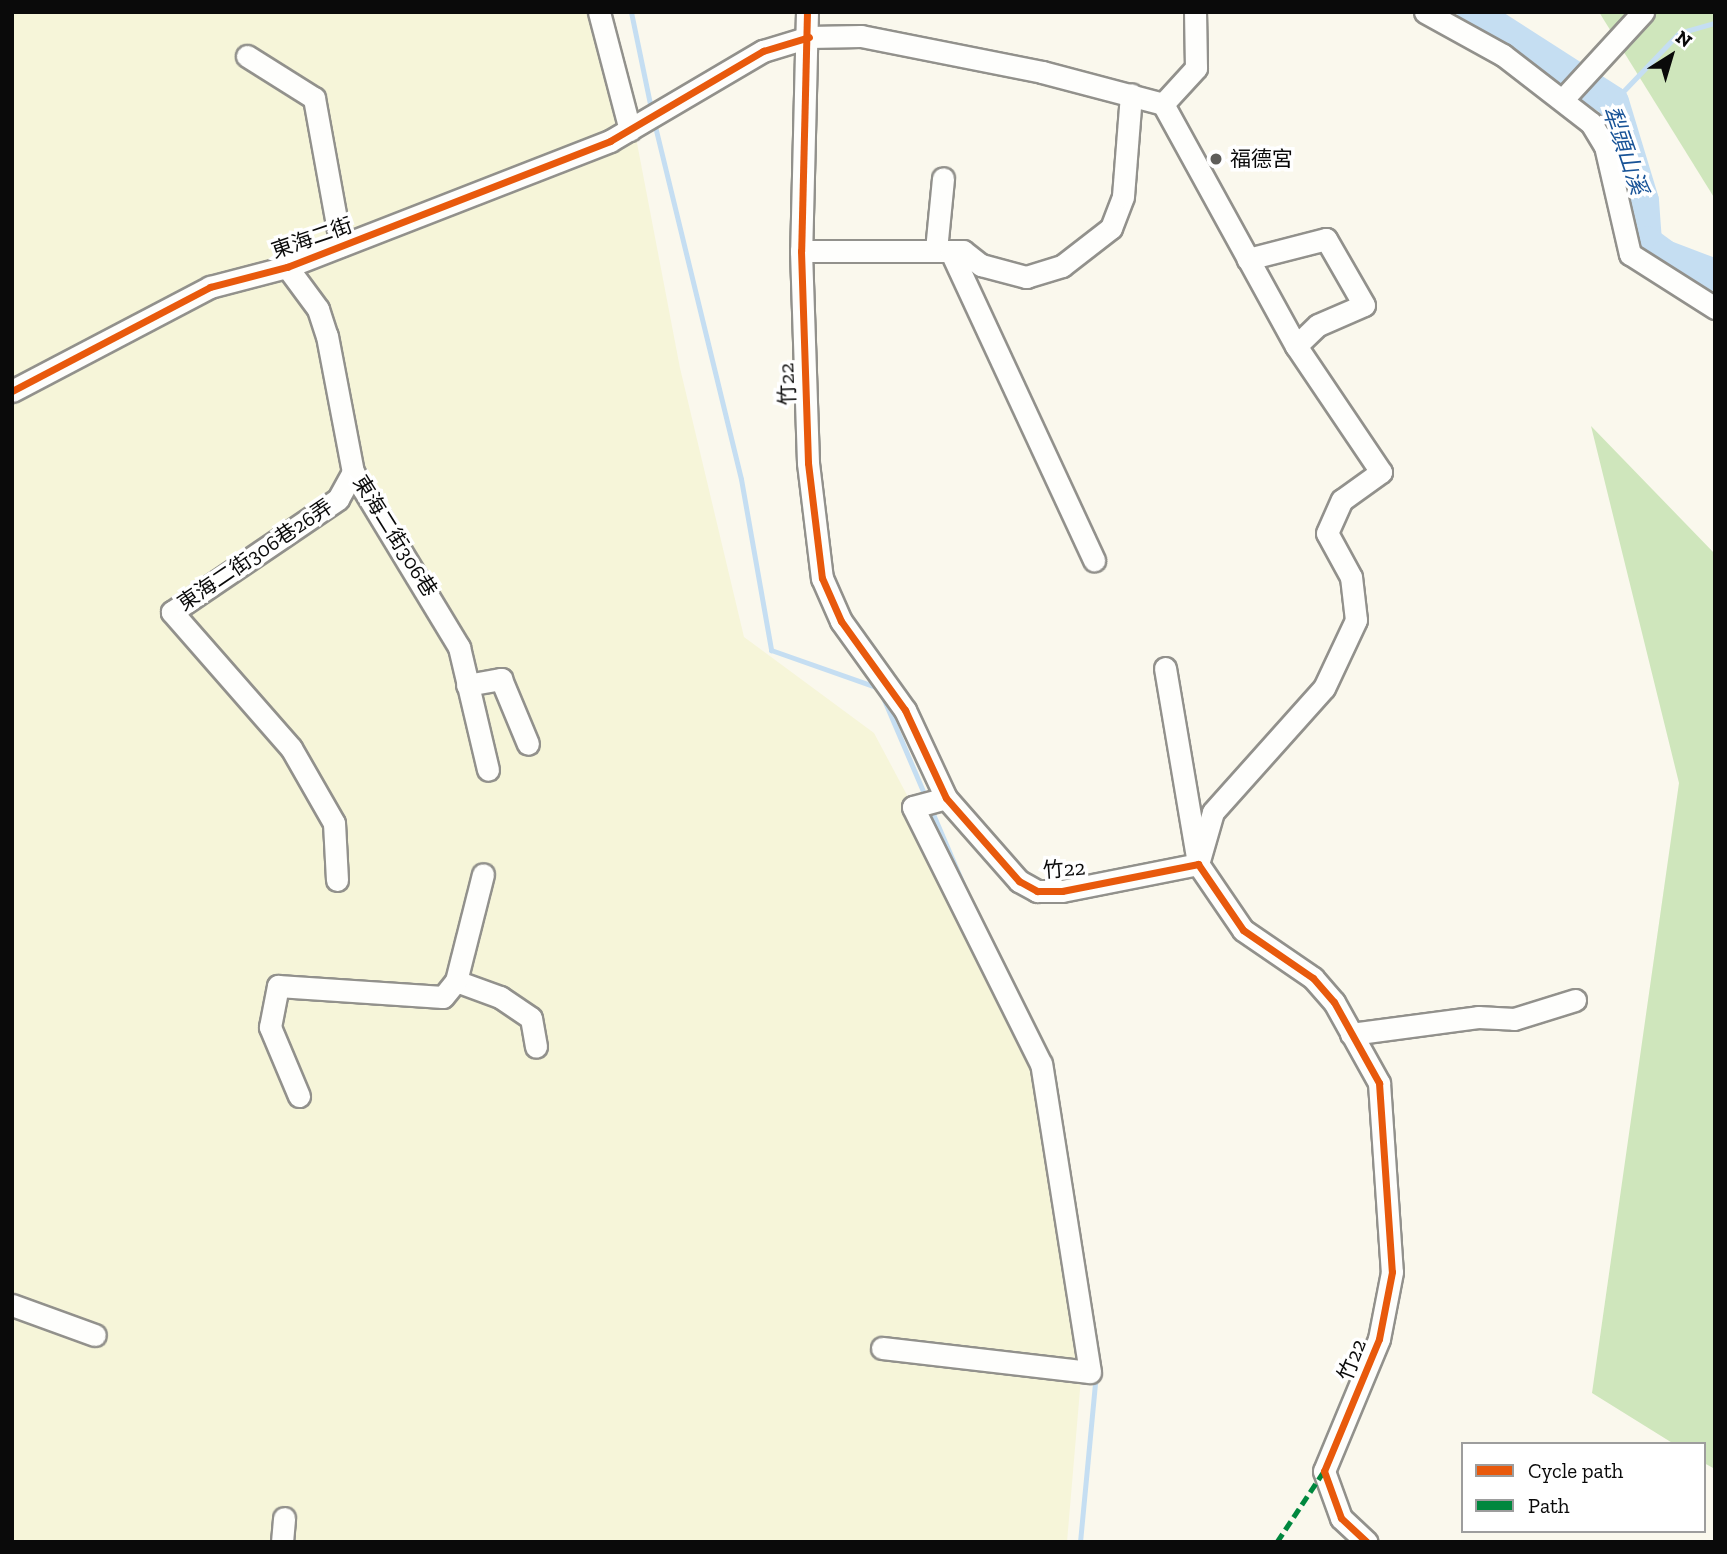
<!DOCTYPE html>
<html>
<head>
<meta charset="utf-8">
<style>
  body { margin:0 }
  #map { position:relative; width:1727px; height:1554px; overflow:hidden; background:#faf8ed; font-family:"Zilla Slab","Noto Sans TC",serif }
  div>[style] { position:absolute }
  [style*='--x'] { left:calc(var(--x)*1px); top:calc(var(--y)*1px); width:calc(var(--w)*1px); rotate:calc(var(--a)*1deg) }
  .farmland>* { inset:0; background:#f6f5d9 }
  .forest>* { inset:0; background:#cfe6bc }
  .stream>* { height:5px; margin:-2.5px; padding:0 2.5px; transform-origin:2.5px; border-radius:2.5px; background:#c5def2 }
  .river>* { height:32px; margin:-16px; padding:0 16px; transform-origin:16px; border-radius:16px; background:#c5def2 }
  .roads { filter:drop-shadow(2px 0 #92918c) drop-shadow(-2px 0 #92918c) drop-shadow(0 2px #92918c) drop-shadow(0 -2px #92918c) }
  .minor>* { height:21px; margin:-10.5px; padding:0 10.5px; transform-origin:10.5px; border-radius:10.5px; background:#fefefc }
  .quiet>* { height:5px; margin-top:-2.5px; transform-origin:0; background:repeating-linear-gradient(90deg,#00873e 0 10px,transparent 0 15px) }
  .cycleway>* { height:7px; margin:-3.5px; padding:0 3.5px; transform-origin:3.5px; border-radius:3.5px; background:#e8590c }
  .dots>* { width:19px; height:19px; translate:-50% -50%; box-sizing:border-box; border:4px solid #fff; border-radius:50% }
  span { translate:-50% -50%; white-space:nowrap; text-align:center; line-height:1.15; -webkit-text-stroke:7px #fff; paint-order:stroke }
  .poi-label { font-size:21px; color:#0a0a0a }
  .left { translate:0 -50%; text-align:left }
  .street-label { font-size:21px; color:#0a0a0a }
  .water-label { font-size:23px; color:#185397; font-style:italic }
  .frame { position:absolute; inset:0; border:14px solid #0a0a0a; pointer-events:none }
  .legend { position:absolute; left:1461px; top:1442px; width:245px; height:91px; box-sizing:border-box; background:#fff; border:2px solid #9d9d9d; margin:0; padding:9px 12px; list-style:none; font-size:21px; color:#0a0a0a }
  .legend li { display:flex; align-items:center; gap:14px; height:35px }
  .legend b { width:35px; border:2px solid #9d9d9d }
  .north { position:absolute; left:1636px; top:21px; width:70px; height:70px; -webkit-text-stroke:5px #fff; paint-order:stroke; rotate:37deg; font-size:19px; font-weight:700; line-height:28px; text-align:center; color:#0a0a0a }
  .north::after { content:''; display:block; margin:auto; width:24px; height:32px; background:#0a0a0a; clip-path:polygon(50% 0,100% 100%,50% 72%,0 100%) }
</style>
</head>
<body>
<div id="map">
  <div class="farmland">
    <i style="clip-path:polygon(12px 12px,612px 12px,680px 368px,744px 637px,874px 733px,1024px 1015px,1081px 1378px,1067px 1542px,12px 1542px)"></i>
  </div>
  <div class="forest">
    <i style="clip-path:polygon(1599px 12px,1715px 12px,1715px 199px)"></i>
    <i style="clip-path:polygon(1591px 426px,1715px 554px,1715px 1469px,1704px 1463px,1704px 1444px,1674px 1444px,1592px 1393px,1679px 783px)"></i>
  </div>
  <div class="stream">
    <i style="--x:631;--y:12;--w:99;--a:78.3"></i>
    <i style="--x:1613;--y:102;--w:95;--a:-46.3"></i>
    <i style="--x:1679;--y:33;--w:37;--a:-16"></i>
    <i style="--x:654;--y:122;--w:367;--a:76.3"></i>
    <i style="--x:741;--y:479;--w:174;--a:80"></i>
    <i style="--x:771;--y:650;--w:114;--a:19.4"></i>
    <i style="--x:879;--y:688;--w:120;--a:66.9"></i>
    <i style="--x:930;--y:807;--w:84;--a:66.8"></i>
    <i style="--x:992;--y:943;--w:119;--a:64.1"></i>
    <i style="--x:1080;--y:1542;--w:169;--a:-84.6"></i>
  </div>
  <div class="river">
    <i style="--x:1473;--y:12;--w:166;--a:32.7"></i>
    <i style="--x:1613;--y:102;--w:103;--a:73.1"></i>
    <i style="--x:1643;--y:201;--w:41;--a:85.8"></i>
    <i style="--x:1646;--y:242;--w:24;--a:36"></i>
    <i style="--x:1665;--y:256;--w:53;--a:20.8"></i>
  </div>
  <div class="roads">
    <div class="minor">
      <i style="--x:599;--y:12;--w:122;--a:75.3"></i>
      <i style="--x:807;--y:12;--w:239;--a:91.4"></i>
      <i style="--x:801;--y:251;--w:212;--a:88.1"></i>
      <i style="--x:808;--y:463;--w:116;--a:83.1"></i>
      <i style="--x:822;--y:578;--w:47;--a:66.2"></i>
      <i style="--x:841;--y:621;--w:110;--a:54.3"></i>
      <i style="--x:905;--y:710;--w:97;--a:65"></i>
      <i style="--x:946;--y:798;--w:111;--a:48.7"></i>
      <i style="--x:1019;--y:881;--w:21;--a:29"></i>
      <i style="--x:1037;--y:891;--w:25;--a:0"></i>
      <i style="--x:1062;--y:891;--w:139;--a:-11.2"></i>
      <i style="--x:1198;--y:864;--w:80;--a:55.7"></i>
      <i style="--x:1243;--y:930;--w:85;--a:34.4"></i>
      <i style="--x:1313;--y:978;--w:32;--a:49"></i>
      <i style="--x:1334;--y:1002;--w:93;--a:60.9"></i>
      <i style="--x:1379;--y:1083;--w:189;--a:86.1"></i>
      <i style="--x:1392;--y:1272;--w:68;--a:101"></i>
      <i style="--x:1379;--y:1339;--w:143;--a:112.6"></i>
      <i style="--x:1324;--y:1471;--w:50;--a:70.1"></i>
      <i style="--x:1341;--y:1518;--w:35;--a:43"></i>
      <i style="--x:1425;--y:12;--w:89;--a:28.9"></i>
      <i style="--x:1503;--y:55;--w:111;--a:37.7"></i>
      <i style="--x:1591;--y:123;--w:27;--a:59"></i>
      <i style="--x:1605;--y:146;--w:111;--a:77"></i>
      <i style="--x:1630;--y:254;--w:101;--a:32.4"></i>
      <i style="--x:247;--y:56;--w:79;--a:32.1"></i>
      <i style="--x:314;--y:98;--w:150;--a:79.7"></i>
      <i style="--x:1564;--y:98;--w:117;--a:-47.4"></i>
      <i style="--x:1163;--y:104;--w:276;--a:61.2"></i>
      <i style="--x:1296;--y:346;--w:30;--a:-44"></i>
      <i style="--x:1318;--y:325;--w:50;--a:-23.5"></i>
      <i style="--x:1364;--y:305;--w:76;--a:-119.9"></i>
      <i style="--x:1326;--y:239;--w:81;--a:165.6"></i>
      <i style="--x:936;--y:250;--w:72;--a:-84.4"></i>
      <i style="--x:801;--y:251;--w:162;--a:0"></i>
      <i style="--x:963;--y:251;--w:23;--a:38"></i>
      <i style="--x:981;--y:265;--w:47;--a:14.9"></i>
      <i style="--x:1026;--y:277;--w:38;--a:-17"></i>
      <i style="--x:1062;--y:266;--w:62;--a:-37.8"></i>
      <i style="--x:1111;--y:228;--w:34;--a:-69"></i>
      <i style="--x:1123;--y:196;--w:102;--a:-85.5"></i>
      <i style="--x:951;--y:252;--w:340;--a:65.1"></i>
      <i style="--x:287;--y:267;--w:52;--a:53.6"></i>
      <i style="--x:318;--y:309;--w:28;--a:72"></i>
      <i style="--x:327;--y:336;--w:138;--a:79.2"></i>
      <i style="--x:353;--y:472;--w:205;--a:58.8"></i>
      <i style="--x:459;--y:647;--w:126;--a:76.7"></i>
      <i style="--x:12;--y:391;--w:224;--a:-27.7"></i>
      <i style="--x:210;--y:287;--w:80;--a:-14.6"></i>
      <i style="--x:287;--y:267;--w:347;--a:-21.3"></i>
      <i style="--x:610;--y:141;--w:178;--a:-30.5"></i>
      <i style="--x:763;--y:51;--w:48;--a:-16.9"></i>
      <i style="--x:809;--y:37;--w:52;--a:-1.1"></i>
      <i style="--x:861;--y:36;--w:185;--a:11.2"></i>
      <i style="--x:1042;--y:72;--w:125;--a:14.8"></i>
      <i style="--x:1163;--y:104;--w:49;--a:-47.5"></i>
      <i style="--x:1196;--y:68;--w:56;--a:-91"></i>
      <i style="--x:1165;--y:668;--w:193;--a:80.4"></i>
      <i style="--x:467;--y:685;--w:35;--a:-10"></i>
      <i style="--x:501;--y:679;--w:70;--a:67.4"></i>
      <i style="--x:1198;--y:864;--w:54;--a:-73.9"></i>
      <i style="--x:1213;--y:812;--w:166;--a:-48.2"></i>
      <i style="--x:1324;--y:688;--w:75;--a:-64.8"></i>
      <i style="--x:1356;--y:620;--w:43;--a:-96.6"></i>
      <i style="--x:1351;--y:577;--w:50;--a:-118.6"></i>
      <i style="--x:1327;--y:533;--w:36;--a:-66"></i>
      <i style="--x:1342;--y:500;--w:48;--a:-35.7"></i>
      <i style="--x:1381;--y:472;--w:152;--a:-124"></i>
      <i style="--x:337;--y:880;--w:57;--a:-93"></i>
      <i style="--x:334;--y:823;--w:86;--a:-119.8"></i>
      <i style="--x:291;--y:748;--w:181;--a:-131.2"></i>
      <i style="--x:172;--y:612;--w:201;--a:-34.2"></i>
      <i style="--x:338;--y:499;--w:31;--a:-61"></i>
      <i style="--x:456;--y:981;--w:47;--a:20"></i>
      <i style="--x:500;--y:997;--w:37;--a:34"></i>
      <i style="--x:531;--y:1018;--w:29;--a:80"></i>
      <i style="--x:1351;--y:1034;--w:128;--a:-7.6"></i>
      <i style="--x:1478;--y:1017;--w:36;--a:3"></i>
      <i style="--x:1514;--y:1019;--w:64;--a:-17.3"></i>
      <i style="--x:299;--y:1096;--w:75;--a:-112.8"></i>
      <i style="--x:270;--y:1027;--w:42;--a:-79"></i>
      <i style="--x:278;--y:986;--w:165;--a:3.8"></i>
      <i style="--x:443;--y:997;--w:21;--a:-51"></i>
      <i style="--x:456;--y:981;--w:110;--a:-75.8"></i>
      <i style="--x:12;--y:1305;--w:88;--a:19.9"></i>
      <i style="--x:882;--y:1348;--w:209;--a:6.6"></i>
      <i style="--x:1090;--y:1372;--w:312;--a:-99"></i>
      <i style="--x:1041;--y:1064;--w:287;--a:-116.5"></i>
      <i style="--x:913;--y:807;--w:34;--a:-15"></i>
      <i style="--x:282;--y:1542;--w:24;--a:-85"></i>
    </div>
  </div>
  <div class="quiet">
    <i style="--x:1277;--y:1542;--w:85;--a:-56.5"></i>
  </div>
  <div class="cycleway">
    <i style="--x:807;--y:12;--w:239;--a:91.4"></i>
    <i style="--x:801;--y:251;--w:212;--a:88.1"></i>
    <i style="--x:808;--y:463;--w:116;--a:83.1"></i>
    <i style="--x:822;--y:578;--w:47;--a:66.2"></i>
    <i style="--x:841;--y:621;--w:110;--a:54.3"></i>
    <i style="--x:905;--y:710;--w:97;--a:65"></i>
    <i style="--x:946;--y:798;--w:111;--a:48.7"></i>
    <i style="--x:1019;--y:881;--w:21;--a:29"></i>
    <i style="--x:1037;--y:891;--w:25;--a:0"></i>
    <i style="--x:1062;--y:891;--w:139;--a:-11.2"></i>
    <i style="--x:1198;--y:864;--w:80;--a:55.7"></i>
    <i style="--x:1243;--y:930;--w:85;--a:34.4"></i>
    <i style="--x:1313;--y:978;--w:32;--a:49"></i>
    <i style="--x:1334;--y:1002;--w:93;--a:60.9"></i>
    <i style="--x:1379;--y:1083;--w:189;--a:86.1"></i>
    <i style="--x:1392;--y:1272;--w:68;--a:101"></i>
    <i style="--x:1379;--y:1339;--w:143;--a:112.6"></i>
    <i style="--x:1324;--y:1471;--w:50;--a:70.1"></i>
    <i style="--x:1341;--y:1518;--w:35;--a:43"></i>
    <i style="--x:12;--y:391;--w:224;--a:-27.7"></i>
    <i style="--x:210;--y:287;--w:80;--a:-14.6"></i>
    <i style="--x:287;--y:267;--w:347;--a:-21.3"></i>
    <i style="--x:610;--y:141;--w:178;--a:-30.5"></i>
    <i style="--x:763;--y:51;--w:48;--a:-16.9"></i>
  </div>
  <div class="dots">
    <i style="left:1216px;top:159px;background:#5e5d59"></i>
  </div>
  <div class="poi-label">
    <span class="left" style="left:1230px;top:159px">福德宮</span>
  </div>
  <div class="street-label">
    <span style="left:312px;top:238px;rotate:-19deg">東海二街</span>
    <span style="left:787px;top:384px;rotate:-92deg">竹22</span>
    <span style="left:395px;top:536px;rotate:58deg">東海二街306巷</span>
    <span style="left:255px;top:555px;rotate:-34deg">東海二街306巷26弄</span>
    <span style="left:1064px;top:869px;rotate:-4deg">竹22</span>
    <span style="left:1352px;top:1360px;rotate:-68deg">竹22</span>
  </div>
  <div class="water-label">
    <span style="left:1625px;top:150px;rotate:71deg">犁頭山溪</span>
  </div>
  <div class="frame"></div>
  <ul class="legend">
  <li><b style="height:9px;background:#e8590c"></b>Cycle path</li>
  <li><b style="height:9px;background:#00873e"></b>Path</li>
  </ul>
  <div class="north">N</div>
</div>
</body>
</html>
